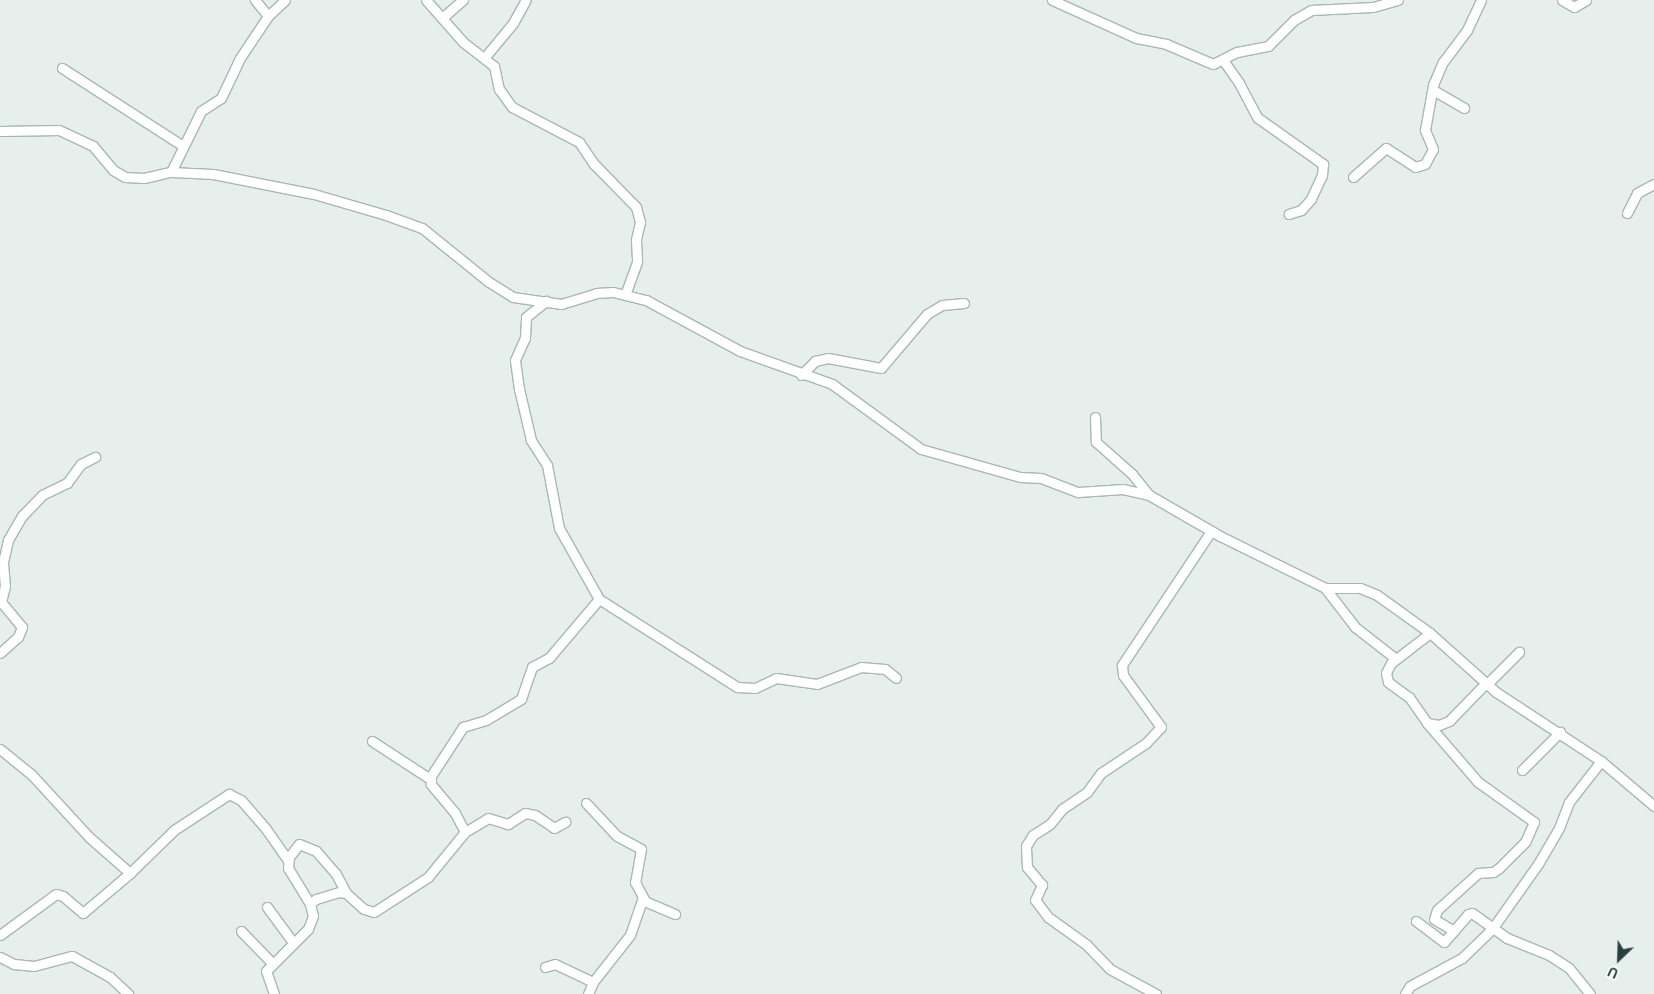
<!DOCTYPE html>
<html>
<head>
<meta charset="utf-8">
<style>
  body { margin:0 }
  #map { position:relative; width:1654px; height:994px; overflow:hidden; background:#e6efeb; font-family:"DM Sans",sans-serif }
  div>[style] { position:absolute }
  [style*='--x'] { left:calc(var(--x)*1px); top:calc(var(--y)*1px); width:calc(var(--w)*1px); rotate:calc(var(--a)*1deg) }
  .roads { filter:drop-shadow(1px 0 #a8b8b2) drop-shadow(-1px 0 #a8b8b2) drop-shadow(0 1px #a8b8b2) drop-shadow(0 -1px #a8b8b2) }
  .minor>* { height:9px; margin:-4.5px; padding:0 4.5px; transform-origin:4.5px; border-radius:4.5px; background:#fff }
  span { translate:-50% -50%; white-space:nowrap; text-align:center; line-height:1.15; -webkit-text-stroke:4px #f7fbf9; paint-order:stroke }
  .north { position:absolute; left:1594px; top:934px; width:50px; height:50px; -webkit-text-stroke:4px #f7fbf9; paint-order:stroke; rotate:204deg; font-size:14px; font-weight:700; line-height:20px; text-align:center; color:#24423a }
  .north::after { content:''; display:block; margin:auto; width:18px; height:22px; background:#24423a; clip-path:polygon(50% 0,100% 100%,50% 72%,0 100%) }
</style>
</head>
<body>
<div id="map">
  <div class="roads">
    <div class="minor">
      <i style="--x:426;--y:0;--w:56;--a:48.6"></i>
      <i style="--x:463;--y:42;--w:39;--a:38"></i>
      <i style="--x:494;--y:66;--w:24;--a:78"></i>
      <i style="--x:499;--y:89;--w:22;--a:54"></i>
      <i style="--x:512;--y:107;--w:76;--a:27.6"></i>
      <i style="--x:579;--y:142;--w:27;--a:56"></i>
      <i style="--x:594;--y:164;--w:60;--a:45.7"></i>
      <i style="--x:636;--y:207;--w:16;--a:75"></i>
      <i style="--x:640;--y:222;--w:18;--a:103"></i>
      <i style="--x:636;--y:240;--w:22;--a:87"></i>
      <i style="--x:637;--y:262;--w:33;--a:110"></i>
      <i style="--x:1052;--y:0;--w:92;--a:24.3"></i>
      <i style="--x:1136;--y:38;--w:31;--a:11"></i>
      <i style="--x:1166;--y:44;--w:51;--a:23.1"></i>
      <i style="--x:1213;--y:64;--w:27;--a:-27"></i>
      <i style="--x:1237;--y:52;--w:32;--a:-11"></i>
      <i style="--x:1268;--y:46;--w:37;--a:-45"></i>
      <i style="--x:1294;--y:20;--w:20;--a:-30"></i>
      <i style="--x:1311;--y:10;--w:62;--a:-2.8"></i>
      <i style="--x:1373;--y:7;--w:26;--a:-16"></i>
      <i style="--x:1562;--y:0;--w:14;--a:30"></i>
      <i style="--x:1574;--y:7;--w:14;--a:-30"></i>
      <i style="--x:268;--y:16;--w:23;--a:-43"></i>
      <i style="--x:442;--y:18;--w:28;--a:-41"></i>
      <i style="--x:485;--y:57;--w:44;--a:-50.5"></i>
      <i style="--x:513;--y:23;--w:26;--a:-61"></i>
      <i style="--x:1223;--y:60;--w:28;--a:55"></i>
      <i style="--x:1239;--y:83;--w:40;--a:62"></i>
      <i style="--x:1258;--y:118;--w:80;--a:35.3"></i>
      <i style="--x:1323;--y:164;--w:11;--a:95"></i>
      <i style="--x:1322;--y:175;--w:26;--a:115"></i>
      <i style="--x:1311;--y:199;--w:15;--a:132"></i>
      <i style="--x:1301;--y:210;--w:13;--a:162"></i>
      <i style="--x:62;--y:68;--w:144;--a:32.8"></i>
      <i style="--x:1433;--y:90;--w:36;--a:30"></i>
      <i style="--x:0;--y:131;--w:59;--a:-1"></i>
      <i style="--x:59;--y:130;--w:38;--a:25"></i>
      <i style="--x:93;--y:146;--w:31;--a:50"></i>
      <i style="--x:113;--y:170;--w:14;--a:30"></i>
      <i style="--x:125;--y:177;--w:19;--a:3"></i>
      <i style="--x:144;--y:178;--w:28;--a:-13"></i>
      <i style="--x:171;--y:172;--w:42;--a:2.7"></i>
      <i style="--x:213;--y:174;--w:103;--a:11.2"></i>
      <i style="--x:314;--y:194;--w:75;--a:16.3"></i>
      <i style="--x:386;--y:215;--w:38;--a:20"></i>
      <i style="--x:422;--y:228;--w:86;--a:38.9"></i>
      <i style="--x:489;--y:282;--w:28;--a:32"></i>
      <i style="--x:513;--y:297;--w:49;--a:8.3"></i>
      <i style="--x:561;--y:304;--w:37;--a:-17"></i>
      <i style="--x:596;--y:293;--w:17;--a:-3"></i>
      <i style="--x:613;--y:292;--w:34;--a:14"></i>
      <i style="--x:646;--y:300;--w:107;--a:28.5"></i>
      <i style="--x:740;--y:351;--w:98;--a:19.7"></i>
      <i style="--x:832;--y:384;--w:110;--a:36.1"></i>
      <i style="--x:921;--y:449;--w:103;--a:15.8"></i>
      <i style="--x:1020;--y:477;--w:21;--a:3"></i>
      <i style="--x:1041;--y:478;--w:40;--a:21"></i>
      <i style="--x:1078;--y:492;--w:45;--a:-3.8"></i>
      <i style="--x:1123;--y:489;--w:27;--a:13"></i>
      <i style="--x:1149;--y:495;--w:82;--a:30"></i>
      <i style="--x:1220;--y:536;--w:117;--a:26.3"></i>
      <i style="--x:1325;--y:588;--w:35;--a:0"></i>
      <i style="--x:1360;--y:588;--w:18;--a:22"></i>
      <i style="--x:1377;--y:595;--w:65;--a:35.6"></i>
      <i style="--x:1430;--y:633;--w:89;--a:41.8"></i>
      <i style="--x:1496;--y:692;--w:126;--a:33.3"></i>
      <i style="--x:1601;--y:761;--w:70;--a:40.3"></i>
      <i style="--x:171;--y:172;--w:68;--a:-63.8"></i>
      <i style="--x:201;--y:111;--w:24;--a:-33"></i>
      <i style="--x:221;--y:98;--w:44;--a:-64.6"></i>
      <i style="--x:240;--y:58;--w:50;--a:-56.3"></i>
      <i style="--x:268;--y:16;--w:21;--a:-129"></i>
      <i style="--x:1353;--y:177;--w:44;--a:-41.3"></i>
      <i style="--x:1386;--y:148;--w:35;--a:33"></i>
      <i style="--x:1415;--y:167;--w:10;--a:-17"></i>
      <i style="--x:1425;--y:164;--w:17;--a:-62"></i>
      <i style="--x:1433;--y:149;--w:21;--a:-113"></i>
      <i style="--x:1425;--y:130;--w:46;--a:-79.9"></i>
      <i style="--x:1433;--y:85;--w:25;--a:-67"></i>
      <i style="--x:1443;--y:62;--w:40;--a:-53"></i>
      <i style="--x:1467;--y:30;--w:33;--a:-65"></i>
      <i style="--x:1627;--y:213;--w:22;--a:-63"></i>
      <i style="--x:1637;--y:193;--w:19;--a:-28"></i>
      <i style="--x:801;--y:375;--w:20;--a:-45"></i>
      <i style="--x:815;--y:361;--w:13;--a:-13"></i>
      <i style="--x:828;--y:358;--w:54;--a:10.7"></i>
      <i style="--x:881;--y:368;--w:71;--a:-49.6"></i>
      <i style="--x:927;--y:314;--w:17;--a:-31"></i>
      <i style="--x:942;--y:305;--w:22;--a:-5"></i>
      <i style="--x:1095;--y:417;--w:25;--a:88"></i>
      <i style="--x:1096;--y:442;--w:48;--a:41.6"></i>
      <i style="--x:1132;--y:474;--w:27;--a:51"></i>
      <i style="--x:1325;--y:588;--w:49;--a:52.4"></i>
      <i style="--x:1355;--y:627;--w:52;--a:38"></i>
      <i style="--x:599;--y:599;--w:164;--a:32.5"></i>
      <i style="--x:737;--y:687;--w:18;--a:3"></i>
      <i style="--x:755;--y:688;--w:23;--a:-25"></i>
      <i style="--x:776;--y:678;--w:41;--a:8.3"></i>
      <i style="--x:817;--y:684;--w:47;--a:-21.1"></i>
      <i style="--x:861;--y:667;--w:24;--a:5"></i>
      <i style="--x:885;--y:669;--w:14;--a:39"></i>
      <i style="--x:1430;--y:633;--w:49;--a:142.4"></i>
      <i style="--x:1391;--y:663;--w:11;--a:117"></i>
      <i style="--x:1386;--y:673;--w:9;--a:77"></i>
      <i style="--x:1388;--y:682;--w:26;--a:36"></i>
      <i style="--x:1409;--y:697;--w:32;--a:55"></i>
      <i style="--x:1427;--y:723;--w:12;--a:9"></i>
      <i style="--x:1439;--y:725;--w:11;--a:-22"></i>
      <i style="--x:1449;--y:721;--w:52;--a:-45.8"></i>
      <i style="--x:0;--y:653;--w:24;--a:-42"></i>
      <i style="--x:18;--y:637;--w:11;--a:-68"></i>
      <i style="--x:22;--y:627;--w:33;--a:-130"></i>
      <i style="--x:1;--y:602;--w:16;--a:-76"></i>
      <i style="--x:5;--y:586;--w:24;--a:-95"></i>
      <i style="--x:3;--y:562;--w:23;--a:-77"></i>
      <i style="--x:8;--y:540;--w:28;--a:-60"></i>
      <i style="--x:22;--y:516;--w:29;--a:-46"></i>
      <i style="--x:42;--y:495;--w:28;--a:-26"></i>
      <i style="--x:67;--y:483;--w:24;--a:-54"></i>
      <i style="--x:81;--y:464;--w:16;--a:-27"></i>
      <i style="--x:1486;--y:685;--w:47;--a:-45"></i>
      <i style="--x:1427;--y:723;--w:78;--a:49.2"></i>
      <i style="--x:1478;--y:782;--w:69;--a:35.5"></i>
      <i style="--x:1534;--y:822;--w:22;--a:114"></i>
      <i style="--x:1525;--y:842;--w:37;--a:135"></i>
      <i style="--x:1499;--y:868;--w:7;--a:146"></i>
      <i style="--x:1493;--y:872;--w:15;--a:176"></i>
      <i style="--x:1478;--y:873;--w:55;--a:137.9"></i>
      <i style="--x:1437;--y:910;--w:9;--a:108"></i>
      <i style="--x:1434;--y:919;--w:23;--a:31"></i>
      <i style="--x:372;--y:741;--w:69;--a:33.2"></i>
      <i style="--x:0;--y:749;--w:40;--a:39"></i>
      <i style="--x:31;--y:774;--w:86;--a:47.4"></i>
      <i style="--x:89;--y:837;--w:55;--a:41.3"></i>
      <i style="--x:130;--y:873;--w:62;--a:139.6"></i>
      <i style="--x:83;--y:913;--w:26;--a:-140"></i>
      <i style="--x:63;--y:896;--w:7;--a:-164"></i>
      <i style="--x:56;--y:894;--w:69;--a:143.8"></i>
      <i style="--x:1522;--y:770;--w:54;--a:-45"></i>
      <i style="--x:586;--y:803;--w:45;--a:46.8"></i>
      <i style="--x:617;--y:836;--w:27;--a:28"></i>
      <i style="--x:641;--y:849;--w:34;--a:100"></i>
      <i style="--x:635;--y:882;--w:19;--a:62"></i>
      <i style="--x:465;--y:832;--w:27;--a:-31"></i>
      <i style="--x:488;--y:818;--w:21;--a:17"></i>
      <i style="--x:508;--y:824;--w:20;--a:-33"></i>
      <i style="--x:525;--y:813;--w:10;--a:11"></i>
      <i style="--x:535;--y:815;--w:23;--a:34"></i>
      <i style="--x:554;--y:828;--w:13;--a:-29"></i>
      <i style="--x:130;--y:873;--w:62;--a:-44.3"></i>
      <i style="--x:174;--y:830;--w:66;--a:-33.2"></i>
      <i style="--x:229;--y:794;--w:13;--a:27"></i>
      <i style="--x:241;--y:800;--w:38;--a:49"></i>
      <i style="--x:266;--y:829;--w:39;--a:55"></i>
      <i style="--x:310;--y:904;--w:42;--a:-121.4"></i>
      <i style="--x:288;--y:868;--w:11;--a:-85"></i>
      <i style="--x:289;--y:857;--w:16;--a:-52"></i>
      <i style="--x:299;--y:844;--w:18;--a:22"></i>
      <i style="--x:316;--y:851;--w:30;--a:49"></i>
      <i style="--x:336;--y:874;--w:21;--a:62"></i>
      <i style="--x:267;--y:907;--w:42;--a:53.7"></i>
      <i style="--x:1416;--y:921;--w:35;--a:37"></i>
      <i style="--x:1444;--y:942;--w:37;--a:-49"></i>
      <i style="--x:1468;--y:914;--w:4;--a:-14"></i>
      <i style="--x:1472;--y:913;--w:43;--a:35.5"></i>
      <i style="--x:1507;--y:938;--w:45;--a:22"></i>
      <i style="--x:1549;--y:955;--w:24;--a:33"></i>
      <i style="--x:1569;--y:968;--w:33;--a:51"></i>
      <i style="--x:241;--y:931;--w:43;--a:45.9"></i>
      <i style="--x:0;--y:957;--w:16;--a:27"></i>
      <i style="--x:14;--y:964;--w:20;--a:6"></i>
      <i style="--x:34;--y:966;--w:39;--a:-15"></i>
      <i style="--x:72;--y:956;--w:43;--a:28.9"></i>
      <i style="--x:110;--y:977;--w:25;--a:43"></i>
      <i style="--x:545;--y:967;--w:10;--a:-17"></i>
      <i style="--x:555;--y:964;--w:42;--a:25.3"></i>
      <i style="--x:274;--y:994;--w:24;--a:-109"></i>
      <i style="--x:266;--y:971;--w:59;--a:-45"></i>
      <i style="--x:308;--y:929;--w:14;--a:-69"></i>
      <i style="--x:313;--y:916;--w:12;--a:-104"></i>
      <i style="--x:310;--y:904;--w:8;--a:-40"></i>
      <i style="--x:316;--y:899;--w:24;--a:-17"></i>
      <i style="--x:339;--y:892;--w:7;--a:8"></i>
      <i style="--x:346;--y:893;--w:24;--a:42"></i>
      <i style="--x:364;--y:909;--w:10;--a:17"></i>
      <i style="--x:374;--y:912;--w:64;--a:-32.9"></i>
      <i style="--x:428;--y:877;--w:58;--a:-50.6"></i>
      <i style="--x:465;--y:832;--w:21;--a:-118"></i>
      <i style="--x:455;--y:813;--w:38;--a:-130"></i>
      <i style="--x:431;--y:784;--w:8;--a:-90"></i>
      <i style="--x:431;--y:776;--w:59;--a:-56.9"></i>
      <i style="--x:463;--y:727;--w:24;--a:-17"></i>
      <i style="--x:486;--y:720;--w:41;--a:-31"></i>
      <i style="--x:521;--y:699;--w:34;--a:-71"></i>
      <i style="--x:532;--y:667;--w:19;--a:-28"></i>
      <i style="--x:549;--y:658;--w:77;--a:-49.7"></i>
      <i style="--x:599;--y:599;--w:81;--a:-119.4"></i>
      <i style="--x:559;--y:528;--w:64;--a:-100.8"></i>
      <i style="--x:547;--y:465;--w:30;--a:-123"></i>
      <i style="--x:531;--y:440;--w:52;--a:-103.2"></i>
      <i style="--x:519;--y:389;--w:29;--a:-98"></i>
      <i style="--x:515;--y:360;--w:24;--a:-66"></i>
      <i style="--x:525;--y:338;--w:21;--a:-87"></i>
      <i style="--x:526;--y:317;--w:26;--a:-39"></i>
      <i style="--x:588;--y:994;--w:13;--a:-67"></i>
      <i style="--x:593;--y:982;--w:60;--a:-51.8"></i>
      <i style="--x:630;--y:935;--w:37;--a:-71"></i>
      <i style="--x:642;--y:900;--w:36;--a:23"></i>
      <i style="--x:1156;--y:994;--w:52;--a:-151.5"></i>
      <i style="--x:1110;--y:969;--w:33;--a:-134"></i>
      <i style="--x:1087;--y:945;--w:48;--a:-144.3"></i>
      <i style="--x:1048;--y:917;--w:21;--a:-127"></i>
      <i style="--x:1035;--y:900;--w:17;--a:-65"></i>
      <i style="--x:1042;--y:885;--w:23;--a:-130"></i>
      <i style="--x:1027;--y:867;--w:21;--a:-93"></i>
      <i style="--x:1026;--y:846;--w:13;--a:-58"></i>
      <i style="--x:1033;--y:835;--w:20;--a:-33"></i>
      <i style="--x:1050;--y:824;--w:19;--a:-51"></i>
      <i style="--x:1062;--y:809;--w:30;--a:-34"></i>
      <i style="--x:1087;--y:792;--w:24;--a:-54"></i>
      <i style="--x:1101;--y:773;--w:54;--a:-33.7"></i>
      <i style="--x:1146;--y:743;--w:22;--a:-47"></i>
      <i style="--x:1161;--y:727;--w:64;--a:-126.2"></i>
      <i style="--x:1123;--y:675;--w:10;--a:-96"></i>
      <i style="--x:1122;--y:665;--w:161;--a:-56.4"></i>
      <i style="--x:1405;--y:994;--w:9;--a:-58"></i>
      <i style="--x:1410;--y:986;--w:59;--a:-28.3"></i>
      <i style="--x:1462;--y:958;--w:42;--a:-44"></i>
      <i style="--x:1492;--y:929;--w:80;--a:-54.7"></i>
      <i style="--x:1538;--y:864;--w:42;--a:-59.7"></i>
      <i style="--x:1559;--y:828;--w:28;--a:-69"></i>
      <i style="--x:1569;--y:802;--w:52;--a:-52"></i>
    </div>
  </div>
  <div class="north">U</div>
</div>
</body>
</html>
